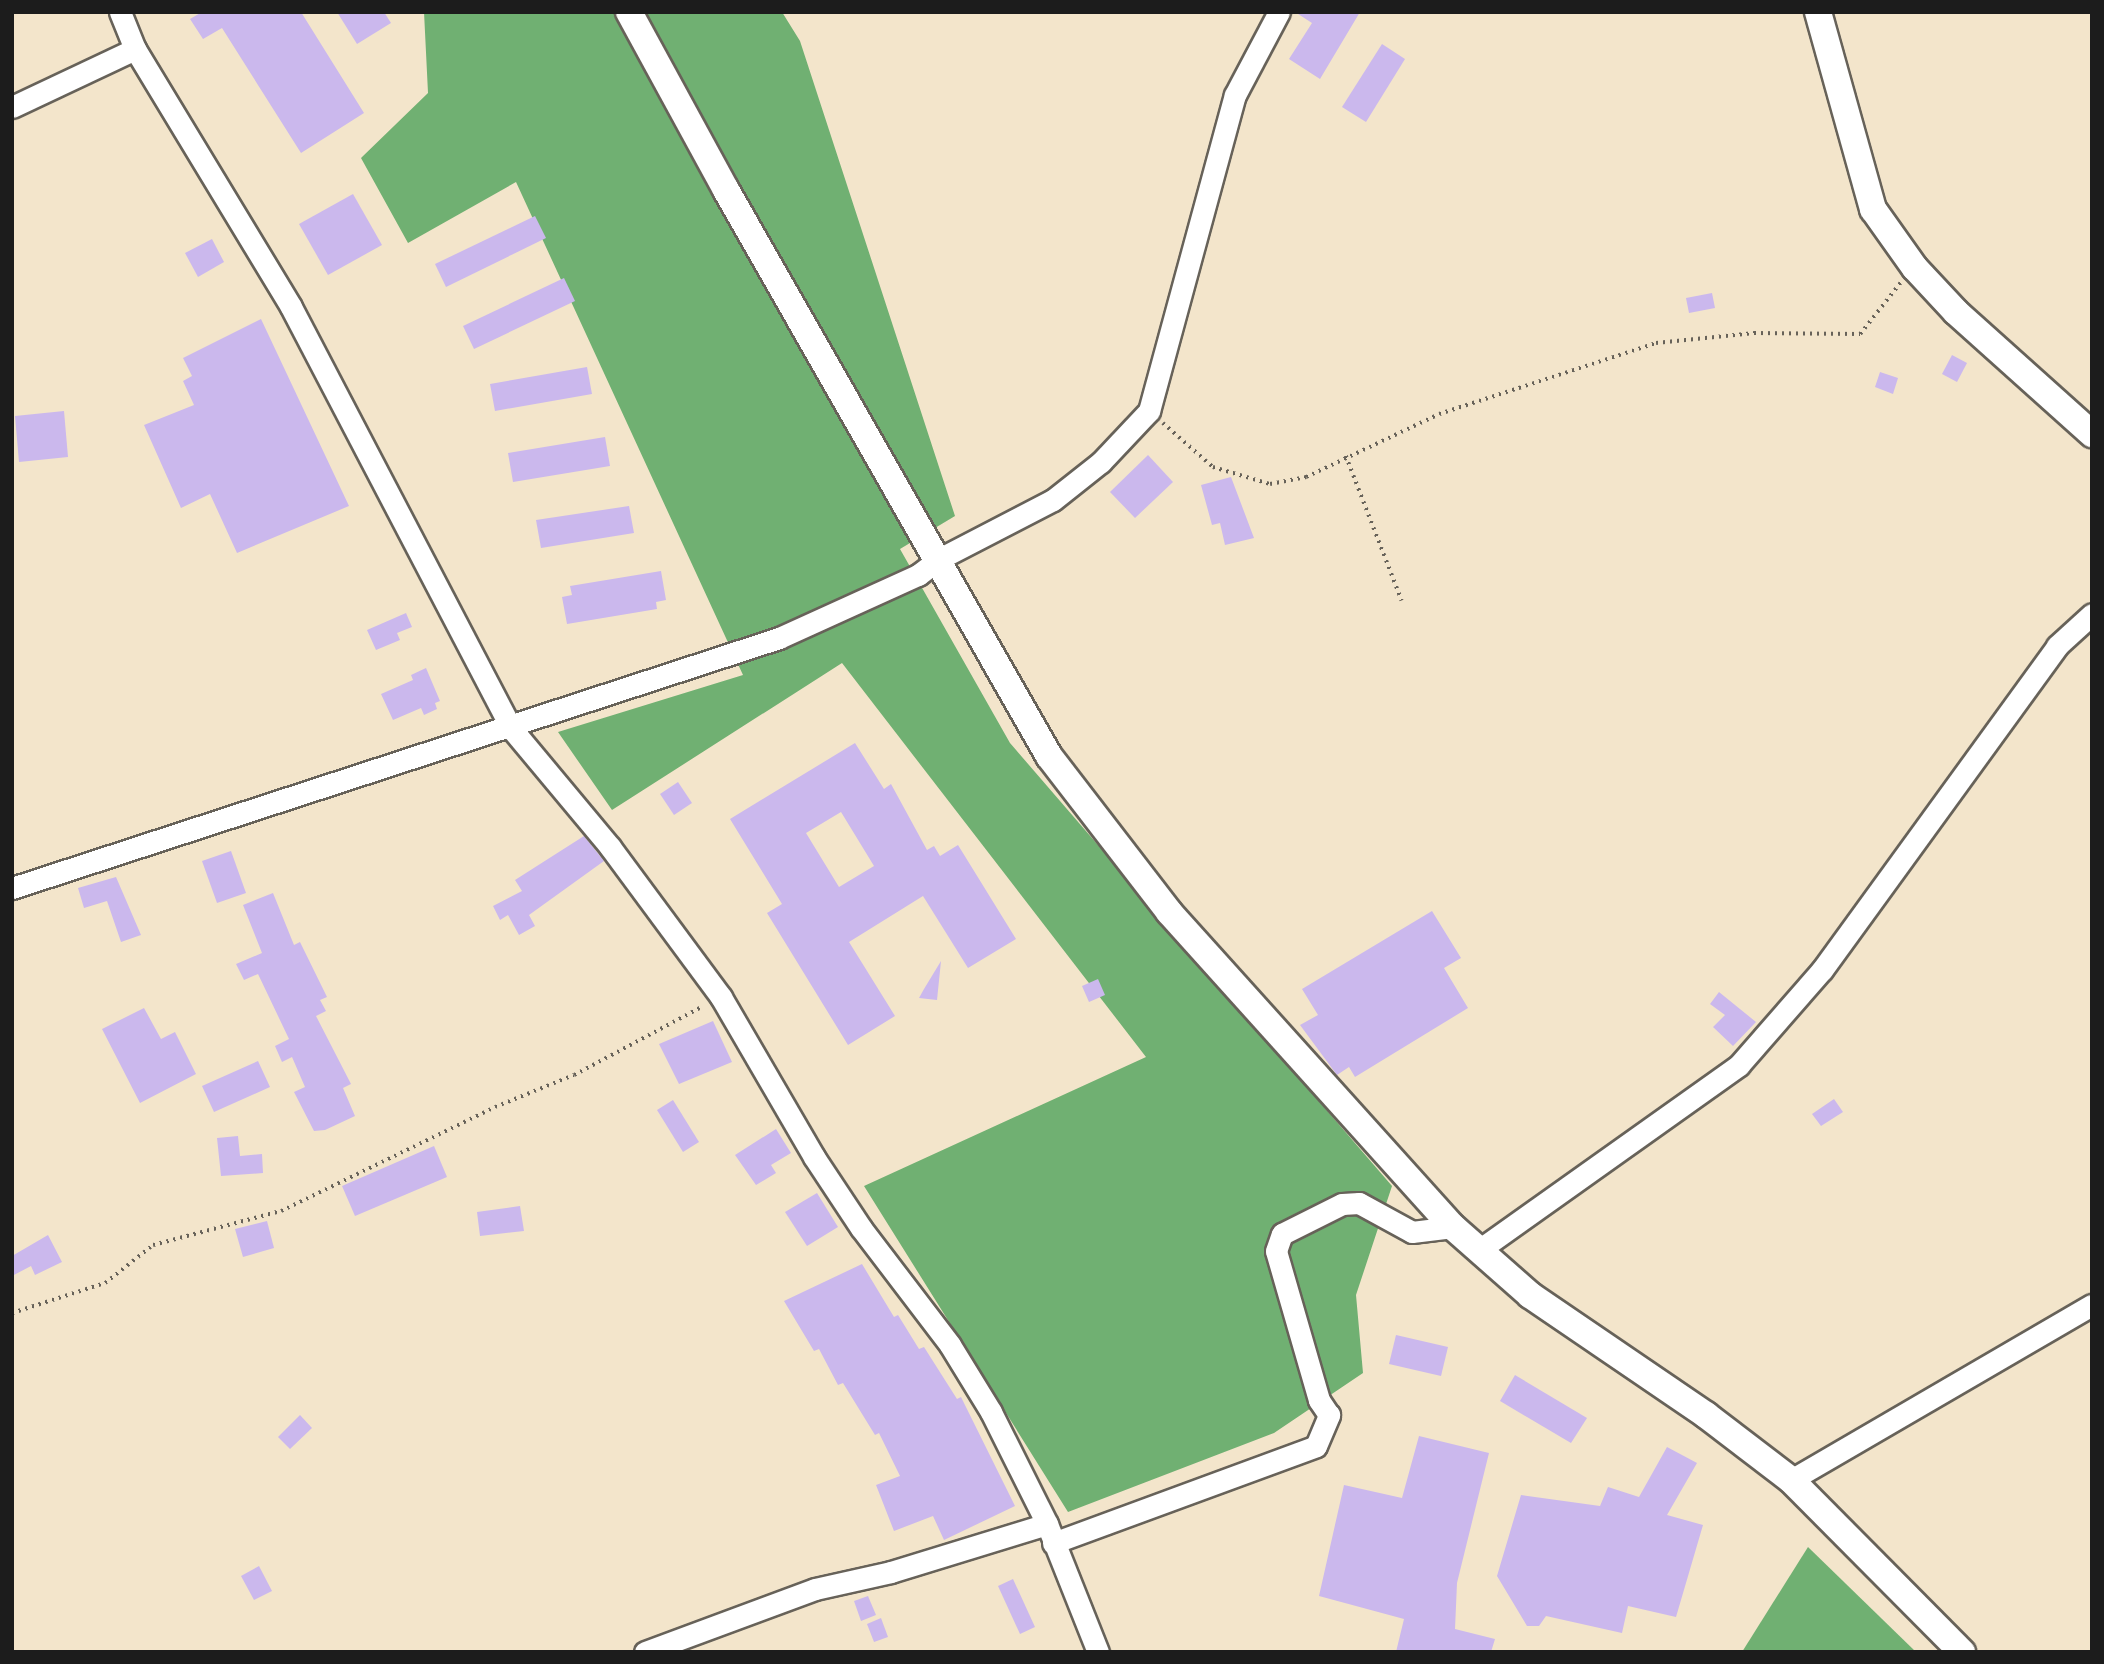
<!DOCTYPE html>
<html>
<head>
<meta charset="utf-8">
<style>
  body { margin:0 }
  #map { position:relative; width:2104px; height:1664px; overflow:hidden; background:#f3e5cb; font-family:"Gentium Book Plus",serif }
  div>[style] { position:absolute }
  [style*='--x'] { left:calc(var(--x)*1px); top:calc(var(--y)*1px); width:calc(var(--w)*1px); rotate:calc(var(--a)*1deg) }
  .forest>* { inset:0; background:#70b072 }
  .building>* { inset:0; background:#cbb8ed }
  .path>* { height:3.5px; margin-top:-1.75px; transform-origin:0; background:repeating-linear-gradient(90deg,#676259 0 2px,transparent 0 7px) }
  .roads { filter:drop-shadow(2px 0 #676259) drop-shadow(-2px 0 #676259) drop-shadow(0 2px #676259) drop-shadow(0 -2px #676259) }
  .minor>* { height:21px; margin:-10.5px; padding:0 10.5px; transform-origin:10.5px; border-radius:10.5px; background:#fff }
  .tertiary>* { height:26px; margin:-13px; padding:0 13px; transform-origin:13px; border-radius:13px; background:#fff }
  span { translate:-50% -50%; white-space:nowrap; text-align:center; line-height:1.15; -webkit-text-stroke:5px #fbf7ec; paint-order:stroke }
  .frame { position:absolute; inset:0; border:14px solid #1c1c1c; pointer-events:none }
</style>
</head>
<body>
<div id="map">
  <div class="forest">
    <i style="clip-path:polygon(424px 12px,782px 12px,800px 41px,955px 516px,900px 549px,1010px 743px,1392px 1186px,1356px 1295px,1363px 1373px,1274px 1433px,1068px 1512px,864px 1186px,1146px 1057px,842px 663px,612px 810px,558px 732px,743px 675px,516px 182px,408px 243px,361px 158px,428px 93px)"></i>
    <i style="clip-path:polygon(1808px 1547px,1916px 1652px,1742px 1652px)"></i>
  </div>
  <div class="building">
    <i style="clip-path:polygon(202px 12px,301px 12px,364px 113px,301px 153px,222px 28px,203px 39px,190px 19px)"></i>
    <i style="clip-path:polygon(337px 12px,384px 12px,391px 23px,357px 44px)"></i>
    <i style="clip-path:polygon(1295px 12px,1360px 12px,1320px 79px,1289px 59px,1312px 23px)"></i>
    <i style="clip-path:polygon(1382px 44px,1405px 59px,1366px 122px,1342px 107px)"></i>
    <i style="clip-path:polygon(353px 194px,382px 245px,328px 275px,299px 224px)"></i>
    <i style="clip-path:polygon(535px 216px,546px 238px,446px 287px,435px 264px)"></i>
    <i style="clip-path:polygon(212px 239px,224px 262px,198px 277px,185px 253px)"></i>
    <i style="clip-path:polygon(564px 278px,575px 301px,474px 349px,463px 326px)"></i>
    <i style="clip-path:polygon(1712px 293px,1715px 308px,1689px 313px,1686px 298px)"></i>
    <i style="clip-path:polygon(261px 319px,349px 506px,237px 553px,210px 494px,181px 508px,144px 425px,194px 405px,183px 381px,192px 376px,183px 358px)"></i>
    <i style="clip-path:polygon(1952px 355px,1967px 363px,1957px 382px,1942px 374px)"></i>
    <i style="clip-path:polygon(587px 367px,592px 394px,495px 411px,490px 384px)"></i>
    <i style="clip-path:polygon(1880px 372px,1898px 378px,1893px 394px,1875px 387px)"></i>
    <i style="clip-path:polygon(64px 411px,68px 457px,19px 462px,15px 416px)"></i>
    <i style="clip-path:polygon(605px 437px,610px 466px,513px 482px,508px 453px)"></i>
    <i style="clip-path:polygon(1148px 455px,1173px 482px,1135px 518px,1110px 492px)"></i>
    <i style="clip-path:polygon(1231px 477px,1254px 538px,1225px 545px,1220px 523px,1212px 525px,1201px 485px)"></i>
    <i style="clip-path:polygon(629px 506px,634px 533px,541px 548px,536px 520px)"></i>
    <i style="clip-path:polygon(661px 571px,666px 600px,656px 602px,657px 609px,567px 624px,562px 597px,572px 595px,570px 586px)"></i>
    <i style="clip-path:polygon(406px 613px,412px 627px,397px 633px,400px 640px,376px 650px,367px 630px)"></i>
    <i style="clip-path:polygon(426px 668px,440px 701px,435px 703px,437px 709px,424px 715px,421px 708px,393px 720px,381px 694px,413px 680px,411px 675px)"></i>
    <i style="clip-path:polygon(evenodd,855px 743px,884px 789px,891px 784px,927px 850px,934px 846px,940px 856px,958px 845px,1016px 939px,968px 968px,923px 896px,849px 942px,895px 1016px,848px 1045px,767px 913px,782px 904px,730px 819px,855px 743px,841px 812px,874px 866px,839px 887px,806px 833px,841px 812px)"></i>
    <i style="clip-path:polygon(678px 782px,692px 803px,674px 815px,660px 794px)"></i>
    <i style="clip-path:polygon(584px 836px,604px 861px,529px 915px,535px 926px,519px 935px,508px 915px,500px 920px,493px 906px,522px 891px,515px 880px)"></i>
    <i style="clip-path:polygon(231px 851px,246px 893px,217px 903px,202px 861px)"></i>
    <i style="clip-path:polygon(116px 877px,141px 935px,121px 942px,107px 901px,84px 908px,78px 888px)"></i>
    <i style="clip-path:polygon(273px 893px,294px 945px,300px 942px,327px 997px,320px 1000px,326px 1011px,316px 1016px,351px 1084px,343px 1088px,355px 1116px,325px 1130px,314px 1131px,294px 1092px,305px 1087px,292px 1057px,282px 1062px,275px 1046px,289px 1039px,258px 974px,244px 980px,236px 964px,262px 953px,243px 905px)"></i>
    <i style="clip-path:polygon(1432px 911px,1461px 958px,1444px 968px,1468px 1008px,1355px 1077px,1349px 1067px,1337px 1075px,1300px 1025px,1318px 1015px,1302px 989px)"></i>
    <i style="clip-path:polygon(941px 961px,937px 1000px,919px 998px,924px 989px)"></i>
    <i style="clip-path:polygon(1098px 979px,1105px 995px,1089px 1002px,1082px 986px)"></i>
    <i style="clip-path:polygon(1719px 992px,1756px 1022px,1733px 1046px,1713px 1027px,1725px 1015px,1710px 1004px)"></i>
    <i style="clip-path:polygon(144px 1008px,161px 1039px,175px 1032px,196px 1074px,140px 1103px,102px 1029px)"></i>
    <i style="clip-path:polygon(713px 1021px,732px 1062px,679px 1084px,659px 1044px)"></i>
    <i style="clip-path:polygon(258px 1061px,270px 1087px,214px 1112px,202px 1086px)"></i>
    <i style="clip-path:polygon(1834px 1099px,1843px 1112px,1821px 1126px,1812px 1114px)"></i>
    <i style="clip-path:polygon(673px 1100px,699px 1142px,683px 1152px,657px 1110px)"></i>
    <i style="clip-path:polygon(776px 1129px,791px 1153px,771px 1165px,776px 1173px,756px 1185px,735px 1155px)"></i>
    <i style="clip-path:polygon(238px 1136px,240px 1156px,262px 1154px,263px 1173px,221px 1176px,217px 1138px)"></i>
    <i style="clip-path:polygon(434px 1146px,447px 1177px,355px 1216px,342px 1186px)"></i>
    <i style="clip-path:polygon(817px 1193px,838px 1227px,807px 1246px,785px 1212px)"></i>
    <i style="clip-path:polygon(520px 1206px,524px 1231px,480px 1236px,477px 1212px)"></i>
    <i style="clip-path:polygon(267px 1221px,274px 1248px,243px 1257px,235px 1229px)"></i>
    <i style="clip-path:polygon(48px 1235px,62px 1262px,35px 1275px,31px 1266px,12px 1276px,12px 1256px)"></i>
    <i style="clip-path:polygon(862px 1264px,894px 1317px,898px 1315px,919px 1349px,924px 1347px,957px 1399px,961px 1397px,1015px 1506px,944px 1540px,933px 1516px,894px 1531px,876px 1485px,900px 1476px,879px 1433px,875px 1435px,843px 1383px,838px 1385px,819px 1349px,814px 1351px,784px 1301px)"></i>
    <i style="clip-path:polygon(1396px 1335px,1448px 1347px,1441px 1376px,1389px 1364px)"></i>
    <i style="clip-path:polygon(1515px 1375px,1587px 1418px,1571px 1443px,1500px 1401px)"></i>
    <i style="clip-path:polygon(300px 1415px,312px 1428px,290px 1449px,278px 1437px)"></i>
    <i style="clip-path:polygon(1419px 1436px,1489px 1453px,1457px 1583px,1455px 1629px,1495px 1639px,1491px 1652px,1396px 1652px,1404px 1619px,1319px 1596px,1344px 1485px,1402px 1498px)"></i>
    <i style="clip-path:polygon(1667px 1447px,1697px 1463px,1667px 1515px,1703px 1525px,1676px 1617px,1628px 1606px,1622px 1633px,1546px 1616px,1539px 1626px,1527px 1626px,1497px 1576px,1521px 1495px,1600px 1506px,1608px 1487px,1639px 1497px)"></i>
    <i style="clip-path:polygon(259px 1566px,272px 1591px,254px 1600px,241px 1576px)"></i>
    <i style="clip-path:polygon(1013px 1579px,1035px 1627px,1020px 1634px,998px 1586px)"></i>
    <i style="clip-path:polygon(868px 1596px,876px 1615px,861px 1621px,854px 1601px)"></i>
    <i style="clip-path:polygon(881px 1618px,888px 1637px,874px 1642px,867px 1624px)"></i>
  </div>
  <div class="path">
    <i style="--x:1163;--y:423;--w:67;--a:41.3"></i>
    <i style="--x:1213;--y:467;--w:59;--a:16.6"></i>
    <i style="--x:1270;--y:484;--w:37;--a:-11"></i>
    <i style="--x:1306;--y:477;--w:147;--a:-25.3"></i>
    <i style="--x:1439;--y:414;--w:228;--a:-18.1"></i>
    <i style="--x:1656;--y:343;--w:99;--a:-5.8"></i>
    <i style="--x:1754;--y:333;--w:106;--a:0.5"></i>
    <i style="--x:1860;--y:334;--w:66;--a:-51.7"></i>
    <i style="--x:1346;--y:456;--w:155;--a:68.9"></i>
    <i style="--x:12;--y:1313;--w:98;--a:-17.9"></i>
    <i style="--x:105;--y:1283;--w:61;--a:-38.4"></i>
    <i style="--x:153;--y:1245;--w:132;--a:-14.9"></i>
    <i style="--x:281;--y:1211;--w:238;--a:-25.9"></i>
    <i style="--x:495;--y:1107;--w:85;--a:-22.1"></i>
    <i style="--x:574;--y:1075;--w:146;--a:-28.1"></i>
  </div>
  <div class="roads">
    <div class="minor">
      <i style="--x:120;--y:12;--w:40;--a:68"></i>
      <i style="--x:135;--y:49;--w:301;--a:58.8"></i>
      <i style="--x:291;--y:307;--w:475;--a:62.4"></i>
      <i style="--x:511;--y:728;--w:155;--a:50.2"></i>
      <i style="--x:610;--y:847;--w:187;--a:53.5"></i>
      <i style="--x:721;--y:997;--w:185;--a:59.8"></i>
      <i style="--x:814;--y:1157;--w:85;--a:56.5"></i>
      <i style="--x:861;--y:1228;--w:147;--a:52.7"></i>
      <i style="--x:950;--y:1345;--w:79;--a:58.5"></i>
      <i style="--x:991;--y:1412;--w:125;--a:63.4"></i>
      <i style="--x:1047;--y:1524;--w:138;--a:68.3"></i>
      <i style="--x:12;--y:107;--w:136;--a:-25.2"></i>
      <i style="--x:12;--y:888;--w:807;--a:-18.05"></i>
      <i style="--x:779;--y:638;--w:153;--a:-24.4"></i>
      <i style="--x:918;--y:575;--w:26;--a:-37"></i>
      <i style="--x:939;--y:559;--w:128;--a:-27.4"></i>
      <i style="--x:1053;--y:500;--w:61;--a:-38.4"></i>
      <i style="--x:1101;--y:462;--w:70;--a:-46.7"></i>
      <i style="--x:1149;--y:411;--w:327;--a:-74.8"></i>
      <i style="--x:1235;--y:95;--w:94;--a:-62.1"></i>
      <i style="--x:1479;--y:1250;--w:319;--a:-35.4"></i>
      <i style="--x:1739;--y:1065;--w:126;--a:-48.9"></i>
      <i style="--x:1822;--y:970;--w:400;--a:-54"></i>
      <i style="--x:2057;--y:646;--w:47;--a:-42.4"></i>
      <i style="--x:1791;--y:1480;--w:348;--a:-30.2"></i>
      <i style="--x:1053;--y:1543;--w:280;--a:-20.2"></i>
      <i style="--x:1316;--y:1446;--w:34;--a:-67"></i>
      <i style="--x:1329;--y:1415;--w:18;--a:-124"></i>
      <i style="--x:1319;--y:1400;--w:155;--a:-106.1"></i>
      <i style="--x:1276;--y:1251;--w:18;--a:-71"></i>
      <i style="--x:1282;--y:1234;--w:67;--a:-26.6"></i>
      <i style="--x:1342;--y:1204;--w:17;--a:-3"></i>
      <i style="--x:1359;--y:1203;--w:60;--a:28.7"></i>
      <i style="--x:1412;--y:1232;--w:41;--a:-7"></i>
      <i style="--x:645;--y:1652;--w:181;--a:-20.3"></i>
      <i style="--x:815;--y:1589;--w:78;--a:-12.6"></i>
      <i style="--x:891;--y:1572;--w:163;--a:-17.1"></i>
    </div>
    <div class="tertiary">
      <i style="--x:629;--y:12;--w:203;--a:61.4"></i>
      <i style="--x:726;--y:190;--w:652;--a:60.29"></i>
      <i style="--x:1049;--y:756;--w:197;--a:52.4"></i>
      <i style="--x:1169;--y:912;--w:424;--a:48"></i>
      <i style="--x:1453;--y:1227;--w:103;--a:41.4"></i>
      <i style="--x:1530;--y:1295;--w:213;--a:34.3"></i>
      <i style="--x:1706;--y:1415;--w:107;--a:37.4"></i>
      <i style="--x:1791;--y:1480;--w:243;--a:45.2"></i>
      <i style="--x:1818;--y:12;--w:205;--a:74.4"></i>
      <i style="--x:1873;--y:209;--w:72;--a:54.6"></i>
      <i style="--x:1915;--y:268;--w:60;--a:47"></i>
      <i style="--x:1956;--y:312;--w:183;--a:41.9"></i>
    </div>
  </div>
  <div class="frame"></div>
</div>
</body>
</html>
